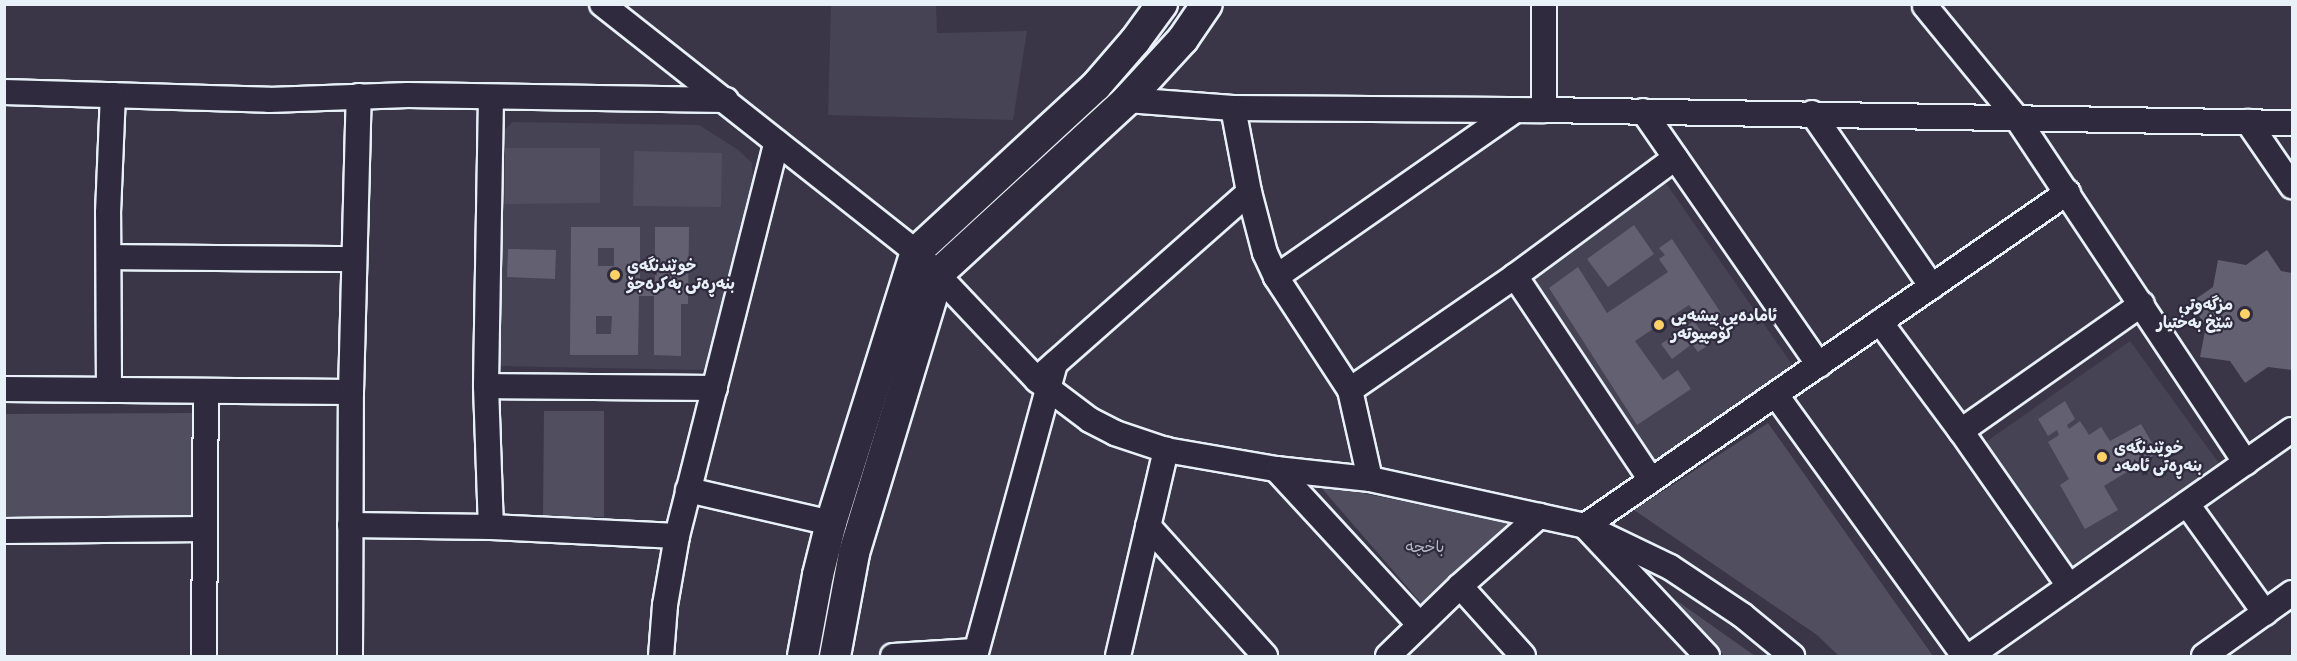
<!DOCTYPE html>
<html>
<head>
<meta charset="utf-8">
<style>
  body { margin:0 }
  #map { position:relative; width:2297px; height:661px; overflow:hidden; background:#3a3648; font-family:Pangolin,"Playpen Sans Arabic",sans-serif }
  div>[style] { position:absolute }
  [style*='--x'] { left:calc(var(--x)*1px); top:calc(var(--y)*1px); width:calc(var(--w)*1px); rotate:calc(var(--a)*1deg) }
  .built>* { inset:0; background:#464354 }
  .green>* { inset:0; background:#504e5f }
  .building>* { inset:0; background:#636171 }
  .roads { filter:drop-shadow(2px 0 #e8f1f8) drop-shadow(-2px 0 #e8f1f8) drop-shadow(0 2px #e8f1f8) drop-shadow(0 -2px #e8f1f8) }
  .minor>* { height:24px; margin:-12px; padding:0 12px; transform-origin:12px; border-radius:12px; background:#2f2a3d }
  .major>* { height:30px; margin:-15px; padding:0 15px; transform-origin:15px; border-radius:15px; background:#2f2a3d }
  .dots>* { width:16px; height:16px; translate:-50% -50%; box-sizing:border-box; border:3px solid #2f2a3d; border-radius:50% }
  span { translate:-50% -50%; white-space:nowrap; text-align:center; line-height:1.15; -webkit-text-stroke:4.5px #2f2a3d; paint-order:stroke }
  .poi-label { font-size:16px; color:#e8f1f8; font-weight:700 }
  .left { translate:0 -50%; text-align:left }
  .right { translate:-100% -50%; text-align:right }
  .park-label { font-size:16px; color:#b3b8c2 }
  .frame { position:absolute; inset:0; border:6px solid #e8f1f8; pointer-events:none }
</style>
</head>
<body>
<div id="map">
  <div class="built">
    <i style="clip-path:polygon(831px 5px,936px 5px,937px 33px,1027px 31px,1013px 120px,828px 115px)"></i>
    <i style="clip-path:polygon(512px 122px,699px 125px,737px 149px,752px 163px,753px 183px,706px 370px,500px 366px,502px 133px)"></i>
    <i style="clip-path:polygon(1666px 183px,1793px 366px,1651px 466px,1526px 283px)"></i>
    <i style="clip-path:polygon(2130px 341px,2223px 469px,2071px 574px,1980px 446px)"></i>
  </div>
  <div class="green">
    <i style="clip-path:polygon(505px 148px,600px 148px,600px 203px,505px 204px)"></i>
    <i style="clip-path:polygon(634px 151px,722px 153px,721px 207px,633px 206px)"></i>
    <i style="clip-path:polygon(544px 411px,604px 411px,604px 517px,543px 517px)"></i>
    <i style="clip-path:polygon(192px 413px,192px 520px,5px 521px,5px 414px)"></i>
    <i style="clip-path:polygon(1768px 423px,1933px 656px,1839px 656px,1817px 635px,1634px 510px)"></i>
    <i style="clip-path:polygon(1318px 484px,1514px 524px,1422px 604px)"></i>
    <i style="clip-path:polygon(1666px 593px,1755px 656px,1724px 656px)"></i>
  </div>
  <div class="building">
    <i style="clip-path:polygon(1634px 225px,1654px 254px,1608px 287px,1587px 259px)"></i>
    <i style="clip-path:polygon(evenodd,571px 227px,640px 227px,640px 286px,655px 286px,655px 227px,689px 227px,688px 304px,681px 304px,681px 356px,654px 355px,654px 296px,639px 296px,638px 355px,570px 355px,571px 227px,598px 248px,614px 248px,614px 266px,598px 266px,598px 248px,571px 227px,596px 316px,612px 316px,611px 334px,596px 334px,596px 316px)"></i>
    <i style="clip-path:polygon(1672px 239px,1721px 313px,1710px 321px,1704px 313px,1698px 317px,1689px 305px,1635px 341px,1663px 380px,1678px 370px,1691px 389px,1637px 425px,1549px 288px,1578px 267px,1607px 313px,1668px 272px,1659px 259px,1665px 255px,1659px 248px)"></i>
    <i style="clip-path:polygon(508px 249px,556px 250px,555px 279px,507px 277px)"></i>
    <i style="clip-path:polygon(2267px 250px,2281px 271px,2292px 273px,2292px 370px,2268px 367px,2245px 383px,2230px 361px,2200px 357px,2206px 326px,2190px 303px,2213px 287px,2218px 260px,2246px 265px)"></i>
    <i style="clip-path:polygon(1694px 321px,1710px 344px,1698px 352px,1692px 344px,1672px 359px,1661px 344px)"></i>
    <i style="clip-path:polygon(2065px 401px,2075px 419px,2067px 425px,2069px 429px,2080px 421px,2089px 435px,2101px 427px,2110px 441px,2141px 424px,2158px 453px,2104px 486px,2118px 510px,2085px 529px,2060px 485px,2069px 479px,2048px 442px,2059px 435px,2057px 430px,2048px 436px,2038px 419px)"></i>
  </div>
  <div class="roads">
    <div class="minor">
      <i style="--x:602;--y:4;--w:400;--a:38.3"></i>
      <i style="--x:916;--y:252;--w:176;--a:46.6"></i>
      <i style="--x:1037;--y:380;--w:66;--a:37"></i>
      <i style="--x:1090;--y:420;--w:28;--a:27"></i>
      <i style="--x:1115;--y:433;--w:54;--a:18.4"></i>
      <i style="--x:1166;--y:450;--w:112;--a:9.8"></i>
      <i style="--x:1276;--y:469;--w:95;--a:6.1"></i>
      <i style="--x:1370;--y:479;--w:220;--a:12.3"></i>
      <i style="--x:1585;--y:526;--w:94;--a:25.8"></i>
      <i style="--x:1670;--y:567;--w:87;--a:33.7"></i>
      <i style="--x:1742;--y:615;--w:65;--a:39.4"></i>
      <i style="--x:1544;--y:4;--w:106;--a:90"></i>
      <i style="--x:1925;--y:6;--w:144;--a:50.7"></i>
      <i style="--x:2016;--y:117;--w:415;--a:56.4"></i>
      <i style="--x:4;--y:92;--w:265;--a:1.7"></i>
      <i style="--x:269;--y:100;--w:139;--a:-2.1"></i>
      <i style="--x:408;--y:95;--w:318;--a:0.9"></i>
      <i style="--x:491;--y:97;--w:289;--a:91"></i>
      <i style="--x:486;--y:386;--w:141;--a:88"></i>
      <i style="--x:1127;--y:100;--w:106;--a:4.3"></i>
      <i style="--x:1233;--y:108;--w:311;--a:0.4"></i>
      <i style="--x:1544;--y:110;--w:748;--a:1"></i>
      <i style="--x:1233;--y:108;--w:86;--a:79.2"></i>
      <i style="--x:1249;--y:192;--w:63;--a:75.3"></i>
      <i style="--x:1265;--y:253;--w:26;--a:65"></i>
      <i style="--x:1276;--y:277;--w:135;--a:56.8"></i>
      <i style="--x:1350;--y:390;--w:91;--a:77.3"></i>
      <i style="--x:1643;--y:111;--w:309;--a:55.3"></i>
      <i style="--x:1812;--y:113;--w:211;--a:55.4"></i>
      <i style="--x:2248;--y:122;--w:78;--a:55.5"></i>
      <i style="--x:109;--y:257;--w:245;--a:0.5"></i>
      <i style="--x:1515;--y:276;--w:245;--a:56.3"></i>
      <i style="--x:1276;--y:277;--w:292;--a:-34.9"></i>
      <i style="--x:1880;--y:322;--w:136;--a:53.4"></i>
      <i style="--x:1961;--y:431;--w:189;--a:55.1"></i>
      <i style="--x:1044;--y:373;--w:273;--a:-41.4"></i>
      <i style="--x:486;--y:386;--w:229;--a:0.5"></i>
      <i style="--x:4;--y:389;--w:347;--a:0.5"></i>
      <i style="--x:109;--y:390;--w:177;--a:-90.3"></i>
      <i style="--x:108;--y:213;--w:118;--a:-87.6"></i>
      <i style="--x:1350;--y:390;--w:201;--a:-34.6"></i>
      <i style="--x:1515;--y:276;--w:199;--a:-36.4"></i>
      <i style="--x:1776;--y:395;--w:322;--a:54.2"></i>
      <i style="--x:1961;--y:431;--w:221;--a:-35.1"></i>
      <i style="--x:1276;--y:469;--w:212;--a:47.3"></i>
      <i style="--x:688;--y:490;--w:147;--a:13"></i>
      <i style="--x:2187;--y:504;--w:134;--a:54.4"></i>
      <i style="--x:350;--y:525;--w:141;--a:0.8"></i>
      <i style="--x:491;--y:527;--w:186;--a:2.8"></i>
      <i style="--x:1148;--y:526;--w:175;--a:48"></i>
      <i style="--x:4;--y:531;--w:201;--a:-0.6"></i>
      <i style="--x:1460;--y:586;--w:94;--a:48"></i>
      <i style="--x:204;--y:656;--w:264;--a:-89.6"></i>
      <i style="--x:350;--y:656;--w:264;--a:-89.8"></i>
      <i style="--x:351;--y:392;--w:296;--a:-88.5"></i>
      <i style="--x:661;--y:656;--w:51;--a:-85.5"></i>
      <i style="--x:665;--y:605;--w:70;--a:-80.1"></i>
      <i style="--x:677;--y:536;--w:406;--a:-75.8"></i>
      <i style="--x:893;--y:656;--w:82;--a:-3.5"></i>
      <i style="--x:975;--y:656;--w:303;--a:-74.7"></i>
      <i style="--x:1118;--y:656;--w:212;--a:-76.9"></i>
      <i style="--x:1388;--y:656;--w:100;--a:-44.2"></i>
      <i style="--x:1460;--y:586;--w:106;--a:-41.5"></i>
      <i style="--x:1707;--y:656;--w:178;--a:-133.2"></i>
      <i style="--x:1585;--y:526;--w:587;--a:-34.66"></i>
      <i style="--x:1970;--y:656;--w:393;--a:-35.1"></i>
      <i style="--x:2204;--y:656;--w:108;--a:-35.6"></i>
    </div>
    <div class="major">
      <i style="--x:803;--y:656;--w:82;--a:-79.5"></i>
      <i style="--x:818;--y:575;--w:54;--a:-76"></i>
      <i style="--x:831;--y:523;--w:284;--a:-72.6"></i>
      <i style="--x:916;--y:252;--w:245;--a:-42.7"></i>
      <i style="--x:1096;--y:86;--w:60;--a:-49.1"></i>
      <i style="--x:1135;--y:41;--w:46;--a:-53.9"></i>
      <i style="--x:835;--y:656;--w:105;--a:-79.5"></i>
      <i style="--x:854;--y:553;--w:293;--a:-73.1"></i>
      <i style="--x:939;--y:273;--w:255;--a:-42.6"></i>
      <i style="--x:1127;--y:100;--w:83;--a:-47.4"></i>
      <i style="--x:1183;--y:39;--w:42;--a:-55.6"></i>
    </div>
  </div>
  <div class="dots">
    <i style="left:615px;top:275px;background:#ffd166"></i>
    <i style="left:2245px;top:314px;background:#ffd166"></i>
    <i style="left:1659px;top:325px;background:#ffd166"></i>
    <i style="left:2102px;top:457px;background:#ffd166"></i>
  </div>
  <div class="poi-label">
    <span class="left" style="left:627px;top:275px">خوێندنگەی<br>بنەڕەتی بەکرەجۆ</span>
    <span class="right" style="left:2233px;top:314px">مزگەوتی<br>شێخ بەختیار</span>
    <span class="left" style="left:1671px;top:325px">ئامادەیی پیشەیی<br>کۆمپیوتەر</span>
    <span class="left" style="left:2114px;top:457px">خوێندنگەی<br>بنەڕەتی ئامەد</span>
  </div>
  <div class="park-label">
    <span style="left:1425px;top:547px">باخچە</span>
  </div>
  <div class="frame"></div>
</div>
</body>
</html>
